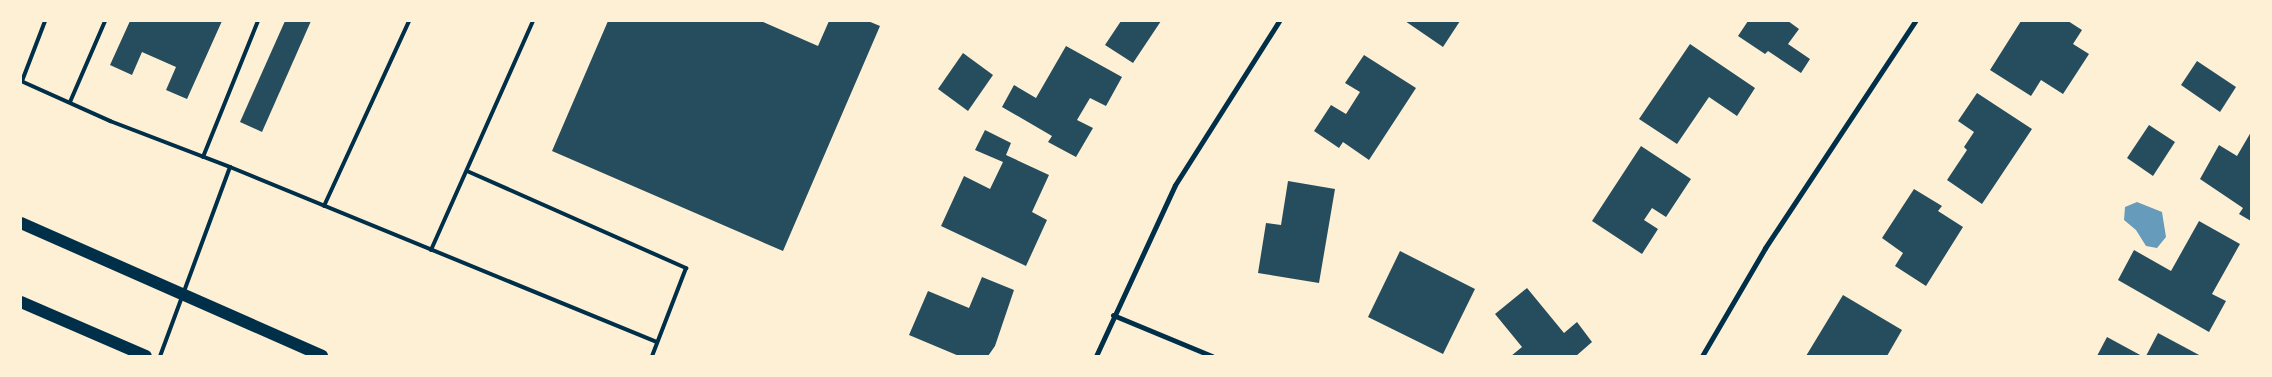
<!DOCTYPE html>
<html>
<head>
<meta charset="utf-8">
<style>
  body { margin:0 }
  #map { position:relative; width:2272px; height:377px; overflow:hidden; background:#fdf0d5; font-family:"Crimson Pro",serif }
  div>[style] { position:absolute }
  [style*='--x'] { left:calc(var(--x)*1px); top:calc(var(--y)*1px); width:calc(var(--w)*1px); rotate:calc(var(--a)*1deg) }
  .water>* { inset:0; background:#669bbc }
  .building>* { inset:0; background:#264d5e }
  .service>* { height:4px; margin:-2px; padding:0 2px; transform-origin:2px; border-radius:2px; background:#003049 }
  .minor>* { height:5px; margin:-2.5px; padding:0 2.5px; transform-origin:2.5px; border-radius:2.5px; background:#003049 }
  .primary>* { height:12px; margin:-6px; padding:0 6px; transform-origin:6px; border-radius:6px; background:#003049 }
  span { translate:-50% -50%; white-space:nowrap; text-align:center; line-height:1.15; -webkit-text-stroke:5px #fdf0d5; paint-order:stroke }
  .frame { position:absolute; inset:0; border:22px solid #fdf0d5; pointer-events:none }
</style>
</head>
<body>
<div id="map">
  <div class="water">
    <i style="clip-path:polygon(2137px 202px,2162px 212px,2166px 237px,2157px 248px,2146px 246px,2136px 230px,2124px 220px,2125px 207px)"></i>
  </div>
  <div class="building">
    <i style="clip-path:polygon(130px 21px,222px 21px,187px 99px,166px 90px,176px 67px,142px 52px,132px 75px,110px 65px)"></i>
    <i style="clip-path:polygon(285px 21px,311px 21px,262px 132px,240px 122px)"></i>
    <i style="clip-path:polygon(608px 21px,761px 21px,818px 46px,829px 21px,868px 21px,880px 26px,783px 251px,552px 151px)"></i>
    <i style="clip-path:polygon(1121px 21px,1161px 21px,1133px 63px,1105px 45px)"></i>
    <i style="clip-path:polygon(1405px 21px,1460px 21px,1443px 47px)"></i>
    <i style="clip-path:polygon(1748px 21px,1788px 21px,1799px 29px,1788px 44px,1810px 59px,1801px 73px,1768px 51px,1765px 54px,1738px 36px)"></i>
    <i style="clip-path:polygon(2021px 21px,2068px 21px,2082px 30px,2073px 44px,2089px 54px,2063px 94px,2041px 80px,2031px 96px,1990px 70px)"></i>
    <i style="clip-path:polygon(1690px 44px,1755px 88px,1737px 116px,1709px 97px,1677px 144px,1639px 119px)"></i>
    <i style="clip-path:polygon(1066px 46px,1122px 77px,1106px 106px,1090px 98px,1077px 120px,1093px 128px,1076px 157px,1048px 142px,1052px 136px,1002px 107px,1014px 85px,1036px 98px)"></i>
    <i style="clip-path:polygon(963px 53px,993px 75px,968px 111px,938px 89px)"></i>
    <i style="clip-path:polygon(1364px 55px,1416px 88px,1369px 160px,1343px 142px,1339px 148px,1314px 131px,1331px 105px,1346px 114px,1360px 92px,1345px 83px)"></i>
    <i style="clip-path:polygon(2197px 61px,2236px 87px,2220px 112px,2181px 85px)"></i>
    <i style="clip-path:polygon(1977px 93px,2032px 129px,1982px 204px,1947px 180px,1967px 150px,1964px 147px,1974px 132px,1958px 121px)"></i>
    <i style="clip-path:polygon(2149px 125px,2175px 142px,2153px 176px,2127px 158px)"></i>
    <i style="clip-path:polygon(985px 130px,1011px 143px,1006px 155px,1049px 175px,1032px 212px,1047px 220px,1026px 266px,941px 226px,964px 176px,990px 189px,1003px 162px,975px 150px)"></i>
    <i style="clip-path:polygon(2251px 132px,2251px 221px,2239px 214px,2243px 208px,2200px 179px,2219px 145px,2237px 156px)"></i>
    <i style="clip-path:polygon(1641px 146px,1691px 179px,1666px 217px,1652px 208px,1644px 220px,1658px 229px,1642px 254px,1592px 221px)"></i>
    <i style="clip-path:polygon(1288px 181px,1335px 189px,1319px 283px,1258px 273px,1266px 223px,1281px 225px)"></i>
    <i style="clip-path:polygon(1914px 189px,1942px 206px,1938px 211px,1963px 227px,1926px 286px,1895px 266px,1903px 253px,1882px 238px)"></i>
    <i style="clip-path:polygon(2199px 221px,2240px 244px,2212px 294px,2226px 301px,2209px 332px,2118px 280px,2134px 250px,2171px 271px)"></i>
    <i style="clip-path:polygon(1400px 251px,1475px 289px,1443px 354px,1368px 317px)"></i>
    <i style="clip-path:polygon(982px 277px,1014px 290px,995px 346px,988px 356px,959px 356px,909px 335px,928px 291px,969px 308px)"></i>
    <i style="clip-path:polygon(1527px 288px,1564px 333px,1577px 322px,1592px 342px,1576px 356px,1511px 356px,1522px 347px,1495px 314px)"></i>
    <i style="clip-path:polygon(1843px 295px,1902px 330px,1887px 356px,1806px 356px)"></i>
    <i style="clip-path:polygon(2158px 333px,2201px 356px,2146px 356px)"></i>
    <i style="clip-path:polygon(2107px 337px,2142px 356px,2097px 356px)"></i>
  </div>
  <div class="service">
    <i style="--x:21;--y:81;--w:98;--a:24.2"></i>
    <i style="--x:110;--y:121;--w:129;--a:21"></i>
    <i style="--x:230;--y:167;--w:202;--a:110.3"></i>
    <i style="--x:22;--y:81;--w:64;--a:-69"></i>
    <i style="--x:70;--y:102;--w:88;--a:-66.6"></i>
    <i style="--x:203;--y:157;--w:147;--a:-68"></i>
    <i style="--x:230;--y:167;--w:461;--a:22.3"></i>
    <i style="--x:467;--y:171;--w:240;--a:23.9"></i>
    <i style="--x:686;--y:268;--w:94;--a:111.1"></i>
    <i style="--x:324;--y:206;--w:204;--a:-65.3"></i>
    <i style="--x:431;--y:250;--w:251;--a:-66"></i>
  </div>
  <div class="minor">
    <i style="--x:1113;--y:315;--w:107;--a:22.5"></i>
    <i style="--x:1096;--y:356;--w:188;--a:-65.2"></i>
    <i style="--x:1175;--y:185;--w:194;--a:-57.6"></i>
    <i style="--x:1702;--y:356;--w:125;--a:-59.7"></i>
    <i style="--x:1765;--y:248;--w:272;--a:-56.5"></i>
  </div>
  <div class="primary">
    <i style="--x:21;--y:223;--w:329;--a:23.8"></i>
    <i style="--x:21;--y:302;--w:136;--a:23.4"></i>
  </div>
  <div class="frame"></div>
</div>
</body>
</html>
